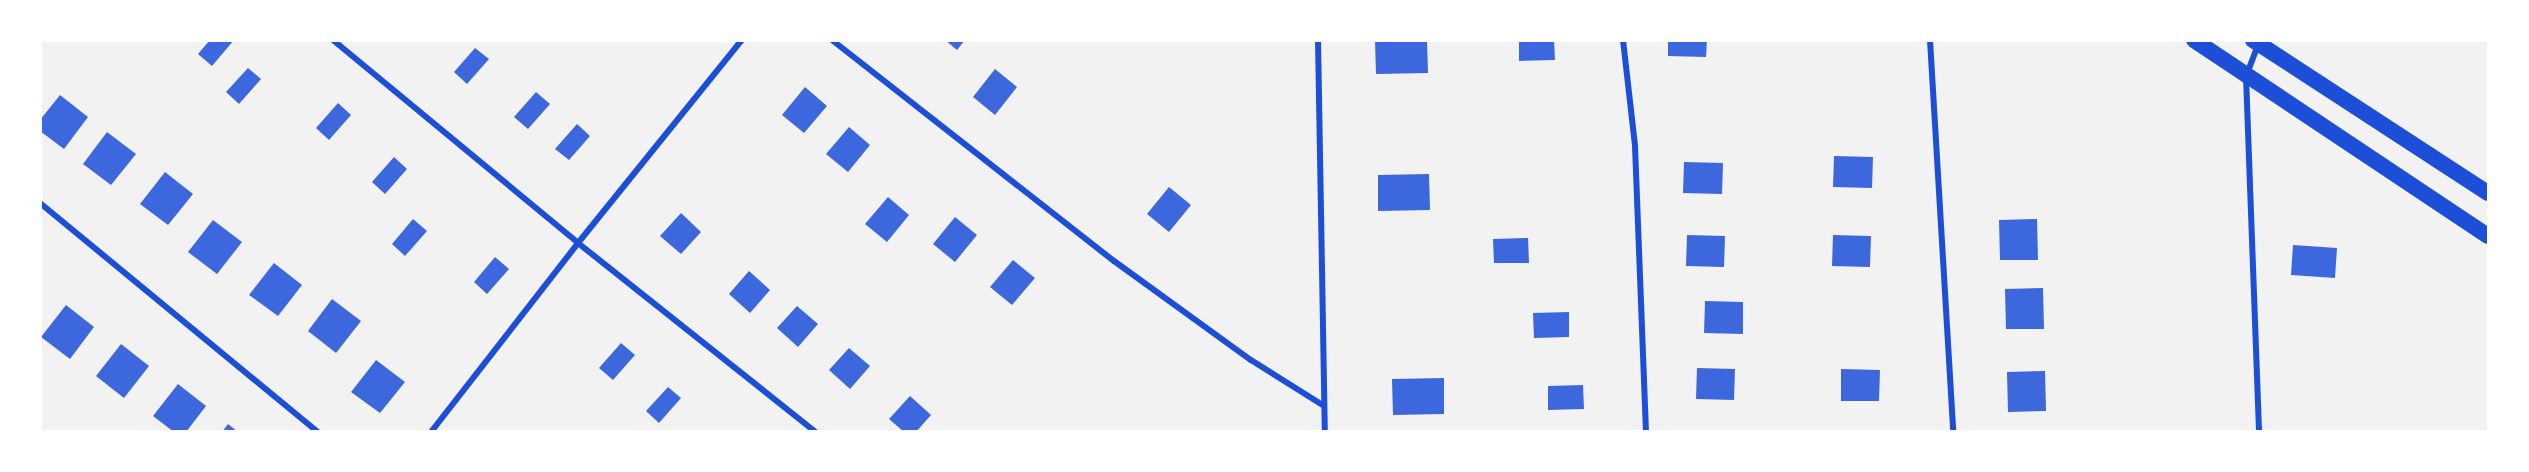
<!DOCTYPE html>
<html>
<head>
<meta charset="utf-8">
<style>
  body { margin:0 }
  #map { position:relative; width:2529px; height:472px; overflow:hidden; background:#f2f2f2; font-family:"Times New Roman",serif }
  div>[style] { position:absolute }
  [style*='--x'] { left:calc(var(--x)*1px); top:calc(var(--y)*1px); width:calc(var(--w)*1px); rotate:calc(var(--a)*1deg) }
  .building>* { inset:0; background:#3d67dc }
  .minor>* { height:6px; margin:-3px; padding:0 3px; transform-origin:3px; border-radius:3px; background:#1d4ed8 }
  .trunk>* { height:16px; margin:-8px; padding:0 8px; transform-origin:8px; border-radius:8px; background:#1d4ed8 }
  span { translate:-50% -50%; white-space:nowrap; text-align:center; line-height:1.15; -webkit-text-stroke:4.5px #fff; paint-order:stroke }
  .frame { position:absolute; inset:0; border:42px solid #fff; pointer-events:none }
</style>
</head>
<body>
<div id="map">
  <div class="building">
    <i style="clip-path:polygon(210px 40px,234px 40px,212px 66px,198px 54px)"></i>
    <i style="clip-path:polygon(945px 40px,965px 40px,957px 50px)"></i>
    <i style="clip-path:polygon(1375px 40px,1427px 40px,1428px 73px,1376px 74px)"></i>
    <i style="clip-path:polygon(1519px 40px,1554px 40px,1555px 60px,1519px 61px)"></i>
    <i style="clip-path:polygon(1668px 40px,1707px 40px,1706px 57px,1668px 56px)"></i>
    <i style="clip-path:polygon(475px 48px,489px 59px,467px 84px,454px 72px)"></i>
    <i style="clip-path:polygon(248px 68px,261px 79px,239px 104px,226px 92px)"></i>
    <i style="clip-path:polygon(995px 69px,1017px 87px,995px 115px,973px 97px)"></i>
    <i style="clip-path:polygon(805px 87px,827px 106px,804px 133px,782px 115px)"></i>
    <i style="clip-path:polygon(536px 92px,550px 104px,528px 129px,514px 117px)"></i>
    <i style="clip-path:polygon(60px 95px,88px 117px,64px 149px,40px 131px,40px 120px)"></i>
    <i style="clip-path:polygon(338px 103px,351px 115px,329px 140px,316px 128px)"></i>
    <i style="clip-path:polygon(577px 124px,590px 136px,569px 160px,555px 149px)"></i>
    <i style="clip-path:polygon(849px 127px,870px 145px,848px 172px,826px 154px)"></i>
    <i style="clip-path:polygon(107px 132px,136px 154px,111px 185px,83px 164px)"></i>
    <i style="clip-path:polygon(1834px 156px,1873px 157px,1872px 188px,1833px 187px)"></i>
    <i style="clip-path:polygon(394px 157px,407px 169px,385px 194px,372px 182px)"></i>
    <i style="clip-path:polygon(1684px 162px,1723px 163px,1722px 194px,1683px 193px)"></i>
    <i style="clip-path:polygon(165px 172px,193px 194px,168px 225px,140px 204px)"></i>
    <i style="clip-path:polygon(1429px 174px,1430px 210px,1378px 211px,1378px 175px)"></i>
    <i style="clip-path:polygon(1169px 187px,1191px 205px,1169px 232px,1147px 214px)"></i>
    <i style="clip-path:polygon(888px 197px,909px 215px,887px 242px,865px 224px)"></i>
    <i style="clip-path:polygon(681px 213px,701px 232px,681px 254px,660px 236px)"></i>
    <i style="clip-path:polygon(955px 217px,977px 235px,955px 262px,933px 244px)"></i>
    <i style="clip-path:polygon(413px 219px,427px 231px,405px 256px,392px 244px)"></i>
    <i style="clip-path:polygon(2037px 219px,2038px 260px,2000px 260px,1999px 220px)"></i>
    <i style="clip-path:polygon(213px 220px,242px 242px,217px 274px,188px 252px)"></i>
    <i style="clip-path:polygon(1687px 235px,1725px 236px,1724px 267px,1686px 266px)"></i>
    <i style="clip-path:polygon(1833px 235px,1871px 236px,1870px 267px,1832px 266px)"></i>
    <i style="clip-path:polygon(1528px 238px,1529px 263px,1494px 263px,1493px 239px)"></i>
    <i style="clip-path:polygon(2293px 245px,2337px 248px,2335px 278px,2291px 275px)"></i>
    <i style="clip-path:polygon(495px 257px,509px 269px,487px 294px,474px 282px)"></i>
    <i style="clip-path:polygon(1013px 260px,1035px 278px,1012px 305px,990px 287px)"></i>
    <i style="clip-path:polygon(274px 263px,302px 285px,278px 316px,249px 295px)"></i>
    <i style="clip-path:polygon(749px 271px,770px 290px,750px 313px,729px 294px)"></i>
    <i style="clip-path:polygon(2043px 288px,2044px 329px,2006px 329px,2005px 289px)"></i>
    <i style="clip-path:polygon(332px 299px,361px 321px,336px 353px,308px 331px)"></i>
    <i style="clip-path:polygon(1705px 301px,1743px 302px,1743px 334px,1704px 333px)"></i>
    <i style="clip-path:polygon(66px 305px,94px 327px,70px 359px,41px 337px)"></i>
    <i style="clip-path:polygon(797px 306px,818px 324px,798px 347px,777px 328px)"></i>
    <i style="clip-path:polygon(1569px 312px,1569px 337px,1534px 338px,1533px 313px)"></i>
    <i style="clip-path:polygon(621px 343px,635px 355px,613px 380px,599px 368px)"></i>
    <i style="clip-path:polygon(121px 344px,149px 366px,124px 398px,96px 376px)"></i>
    <i style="clip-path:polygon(849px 348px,870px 366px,850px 389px,829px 370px)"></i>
    <i style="clip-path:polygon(376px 360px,405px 382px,380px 413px,351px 392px)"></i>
    <i style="clip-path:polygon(1697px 368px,1735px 369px,1734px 400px,1696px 399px)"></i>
    <i style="clip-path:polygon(1841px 369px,1880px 370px,1879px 401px,1841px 401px)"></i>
    <i style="clip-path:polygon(2045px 371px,2046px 411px,2008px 412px,2007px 372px)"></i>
    <i style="clip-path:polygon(1444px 378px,1444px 414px,1393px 415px,1392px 379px)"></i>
    <i style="clip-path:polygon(178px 384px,206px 406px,186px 432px,174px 432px,153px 416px)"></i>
    <i style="clip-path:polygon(1583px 385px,1584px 409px,1548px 410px,1548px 386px)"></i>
    <i style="clip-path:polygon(668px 387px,681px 398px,659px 423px,646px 411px)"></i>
    <i style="clip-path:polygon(910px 396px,931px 415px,916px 432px,904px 432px,889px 419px)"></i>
    <i style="clip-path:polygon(228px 424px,238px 432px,222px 432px)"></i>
  </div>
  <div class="minor">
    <i style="--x:333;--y:40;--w:318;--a:39.6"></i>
    <i style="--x:578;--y:243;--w:304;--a:38.5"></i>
    <i style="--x:832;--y:40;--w:358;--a:38.1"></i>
    <i style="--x:1114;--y:261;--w:169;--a:35.9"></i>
    <i style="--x:1251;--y:360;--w:86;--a:32.2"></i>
    <i style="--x:1318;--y:40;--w:392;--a:89"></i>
    <i style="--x:1623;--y:40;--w:107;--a:83.5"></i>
    <i style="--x:1635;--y:146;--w:286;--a:87.8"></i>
    <i style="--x:1930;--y:40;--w:393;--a:86.6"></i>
    <i style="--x:2258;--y:45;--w:33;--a:111"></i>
    <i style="--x:2246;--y:76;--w:356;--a:87.9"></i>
    <i style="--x:40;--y:203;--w:360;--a:39.5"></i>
    <i style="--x:431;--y:432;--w:239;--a:-52.1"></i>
    <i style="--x:578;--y:243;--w:261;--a:-51.1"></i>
  </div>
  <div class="trunk">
    <i style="--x:2194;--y:40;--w:353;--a:33.7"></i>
    <i style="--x:2253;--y:40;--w:280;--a:33.1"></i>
  </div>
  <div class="frame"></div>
</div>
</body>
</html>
